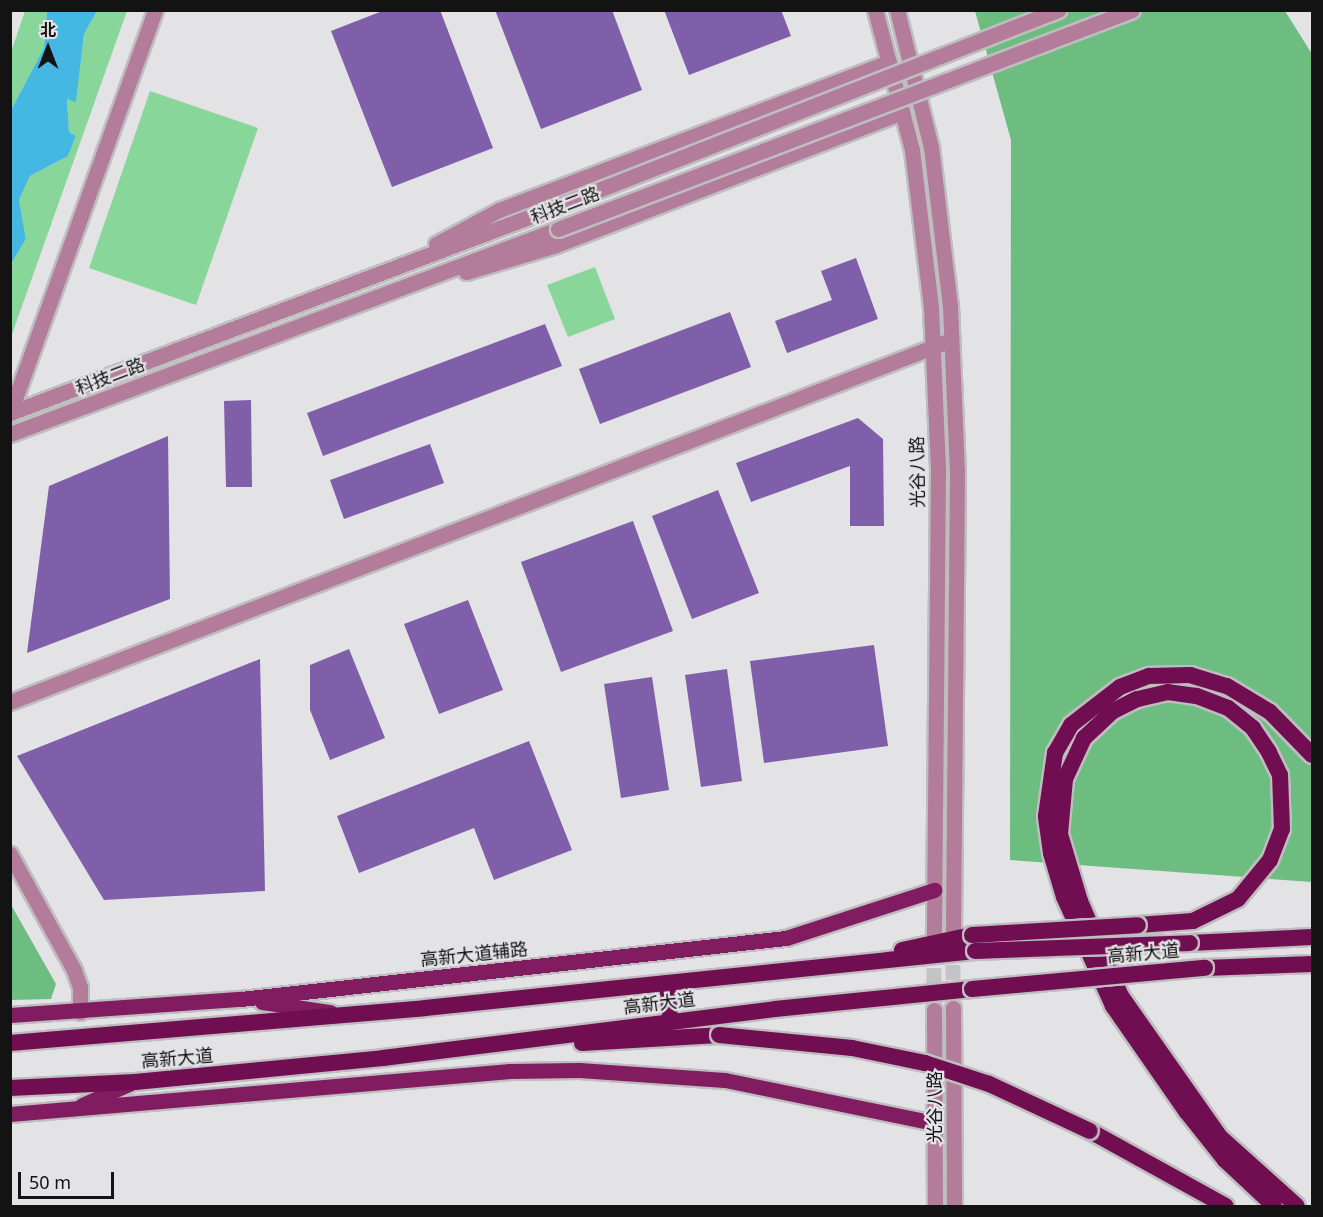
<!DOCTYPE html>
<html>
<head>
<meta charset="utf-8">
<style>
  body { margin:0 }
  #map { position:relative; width:1323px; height:1217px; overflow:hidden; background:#e3e2e5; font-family:"Noto Sans","Noto Sans SC",sans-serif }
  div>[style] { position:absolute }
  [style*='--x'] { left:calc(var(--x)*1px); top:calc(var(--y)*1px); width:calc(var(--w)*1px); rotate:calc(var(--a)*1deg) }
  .green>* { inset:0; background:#89d69b }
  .forest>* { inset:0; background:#6dbd81 }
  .water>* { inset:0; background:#44b8e2 }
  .building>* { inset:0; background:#805faa }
  .tertiary-tunnel>* { height:15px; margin-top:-7.5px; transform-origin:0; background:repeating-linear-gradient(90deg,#c4c3c6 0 15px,transparent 0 23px) }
  .roads { filter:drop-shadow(2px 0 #bebdbf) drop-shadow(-2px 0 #bebdbf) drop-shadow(0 2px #bebdbf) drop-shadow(0 -2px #bebdbf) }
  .tertiary>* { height:15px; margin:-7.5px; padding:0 7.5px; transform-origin:7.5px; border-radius:7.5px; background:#b37c9b }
  .primary>* { height:15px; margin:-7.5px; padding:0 7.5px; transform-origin:7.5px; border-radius:7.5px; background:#801c5f }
  .trunk>* { height:16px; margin:-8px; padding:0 8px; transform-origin:8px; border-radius:8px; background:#710e52 }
  .bridges { filter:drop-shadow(2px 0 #bebdbf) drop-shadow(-2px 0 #bebdbf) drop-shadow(0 2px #bebdbf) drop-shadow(0 -2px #bebdbf) }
  .tertiary-bridge>* { height:15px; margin:-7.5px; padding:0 7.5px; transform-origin:7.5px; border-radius:7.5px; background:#b37c9b }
  .trunk-bridge>* { height:16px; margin:-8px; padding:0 8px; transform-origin:8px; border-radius:8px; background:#710e52 }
  span { translate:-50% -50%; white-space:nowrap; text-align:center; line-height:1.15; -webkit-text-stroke:4.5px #e3e2e5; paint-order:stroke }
  .street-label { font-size:18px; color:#131313 }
  .frame { position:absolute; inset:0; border:12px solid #131313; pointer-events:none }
  .north { position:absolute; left:18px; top:18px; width:60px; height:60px; -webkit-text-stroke:4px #e3e2e5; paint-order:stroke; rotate:0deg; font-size:16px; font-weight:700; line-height:24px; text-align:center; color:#131313 }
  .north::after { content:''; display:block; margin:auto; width:21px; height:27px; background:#131313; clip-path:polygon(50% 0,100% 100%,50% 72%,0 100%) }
  .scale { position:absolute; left:18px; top:1172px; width:96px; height:27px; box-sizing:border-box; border:3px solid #131313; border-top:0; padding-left:8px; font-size:18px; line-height:21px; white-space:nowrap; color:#131313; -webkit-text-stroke:4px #e3e2e5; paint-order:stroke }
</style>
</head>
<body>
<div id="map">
  <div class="green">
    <i style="clip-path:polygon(25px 11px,47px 11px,44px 48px,11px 110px,11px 52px)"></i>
    <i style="clip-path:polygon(97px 11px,127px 11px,11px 337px,11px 264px,26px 239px,19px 200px,30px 176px,68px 156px,76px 136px,69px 132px,67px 99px,76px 101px,84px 34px)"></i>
    <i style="clip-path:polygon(150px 91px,258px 128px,196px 305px,89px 268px)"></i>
    <i style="clip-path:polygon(595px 267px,615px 319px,568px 337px,547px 285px)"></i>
  </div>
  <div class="forest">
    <i style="clip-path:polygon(975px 11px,1285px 11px,1312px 54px,1312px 882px,1010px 860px,1011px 140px)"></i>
    <i style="clip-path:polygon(10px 903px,56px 984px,51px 999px,11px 1000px)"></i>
  </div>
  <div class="water">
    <i style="clip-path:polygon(47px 11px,97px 11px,84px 34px,76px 102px,67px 99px,69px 132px,76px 136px,68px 156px,30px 176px,19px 200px,26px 239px,11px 264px,11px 110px,44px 48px)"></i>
  </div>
  <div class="building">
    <i style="clip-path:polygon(385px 10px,440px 10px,493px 148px,392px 187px,331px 31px)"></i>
    <i style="clip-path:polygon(495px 10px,612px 10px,642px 90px,541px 129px)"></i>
    <i style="clip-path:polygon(664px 10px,781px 10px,791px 36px,689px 75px)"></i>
    <i style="clip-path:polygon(856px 258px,878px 319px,787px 353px,775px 321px,832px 300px,821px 271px)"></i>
    <i style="clip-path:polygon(730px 312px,751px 367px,600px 424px,579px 369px)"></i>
    <i style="clip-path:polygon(545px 324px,562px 366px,323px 456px,307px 413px)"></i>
    <i style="clip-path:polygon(251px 400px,252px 487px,226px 487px,224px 401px)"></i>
    <i style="clip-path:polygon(858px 418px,883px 439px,884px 526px,850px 526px,850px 466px,751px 502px,736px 463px)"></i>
    <i style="clip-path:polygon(168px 436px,170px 599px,27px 653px,49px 486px)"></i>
    <i style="clip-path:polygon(430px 444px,444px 483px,344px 519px,330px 480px)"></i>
    <i style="clip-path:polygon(718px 490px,759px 593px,692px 619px,652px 516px)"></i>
    <i style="clip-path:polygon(633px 521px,673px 631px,561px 672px,521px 562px)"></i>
    <i style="clip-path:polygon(468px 600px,503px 690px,439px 714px,404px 624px)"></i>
    <i style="clip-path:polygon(874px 645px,888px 746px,764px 763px,750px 661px)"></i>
    <i style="clip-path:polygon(349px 649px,385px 738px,330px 760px,310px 710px,310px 665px)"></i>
    <i style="clip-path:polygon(260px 659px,265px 891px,104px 900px,17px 756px)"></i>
    <i style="clip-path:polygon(727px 669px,742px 781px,701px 787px,685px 675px)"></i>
    <i style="clip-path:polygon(652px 677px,669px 790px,621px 798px,604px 684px)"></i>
    <i style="clip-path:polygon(529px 741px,572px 850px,494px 880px,474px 828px,359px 873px,337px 816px)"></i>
  </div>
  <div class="tertiary-tunnel">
    <i style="--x:953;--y:942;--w:66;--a:90"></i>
    <i style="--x:934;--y:945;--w:65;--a:90"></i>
  </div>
  <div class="roads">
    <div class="tertiary">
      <i style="--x:875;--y:10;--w:145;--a:75.2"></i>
      <i style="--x:912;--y:150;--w:159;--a:83.1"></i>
      <i style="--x:931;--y:308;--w:162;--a:87.5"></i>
      <i style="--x:938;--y:470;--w:469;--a:90.5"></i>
      <i style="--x:897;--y:10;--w:141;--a:76.1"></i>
      <i style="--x:931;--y:147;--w:160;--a:83.2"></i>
      <i style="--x:950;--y:306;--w:164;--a:87.6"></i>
      <i style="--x:957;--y:470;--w:461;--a:90.5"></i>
      <i style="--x:436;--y:244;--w:72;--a:-28.4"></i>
      <i style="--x:499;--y:210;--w:417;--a:-20.8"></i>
      <i style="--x:466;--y:272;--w:94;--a:-16.7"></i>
      <i style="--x:556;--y:245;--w:371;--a:-21"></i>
      <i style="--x:10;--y:413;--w:577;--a:-20.7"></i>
      <i style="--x:10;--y:413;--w:428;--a:-70.2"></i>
      <i style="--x:10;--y:434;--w:585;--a:-20.51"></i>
      <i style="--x:10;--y:702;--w:1008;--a:-21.04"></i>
      <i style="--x:10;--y:854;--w:132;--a:61.1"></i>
      <i style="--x:74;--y:970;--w:18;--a:71"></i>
      <i style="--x:80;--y:987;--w:25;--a:90"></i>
      <i style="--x:953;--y:1008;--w:198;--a:89.7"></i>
      <i style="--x:934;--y:1010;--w:196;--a:89.7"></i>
    </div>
    <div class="primary">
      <i style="--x:262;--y:1002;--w:69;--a:8.4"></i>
      <i style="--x:10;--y:1015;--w:232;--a:-4"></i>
      <i style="--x:241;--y:999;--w:548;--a:-6.39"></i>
      <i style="--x:786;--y:938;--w:156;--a:-18"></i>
      <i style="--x:82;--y:1105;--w:54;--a:-24.2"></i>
      <i style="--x:10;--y:1114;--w:502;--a:-4.92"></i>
      <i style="--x:510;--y:1071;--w:69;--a:-0.8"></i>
      <i style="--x:579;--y:1070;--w:146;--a:3.9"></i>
      <i style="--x:725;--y:1080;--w:213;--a:11.6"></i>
    </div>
    <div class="trunk">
      <i style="--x:1138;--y:925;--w:55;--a:-4.2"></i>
      <i style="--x:1193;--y:921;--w:50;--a:-26.1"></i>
      <i style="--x:1238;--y:899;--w:50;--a:-50.6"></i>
      <i style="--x:1270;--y:860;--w:33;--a:-69"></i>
      <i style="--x:1282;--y:829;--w:54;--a:-92.1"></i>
      <i style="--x:1280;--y:775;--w:25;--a:-116"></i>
      <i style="--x:1269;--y:752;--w:29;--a:-124"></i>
      <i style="--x:1253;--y:728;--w:32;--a:-141"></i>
      <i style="--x:1228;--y:708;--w:34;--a:-159"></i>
      <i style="--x:1196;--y:696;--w:28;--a:-172"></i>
      <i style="--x:1168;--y:692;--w:32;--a:167"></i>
      <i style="--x:1137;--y:699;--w:28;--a:153"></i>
      <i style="--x:1112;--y:712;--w:38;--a:137"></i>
      <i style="--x:1084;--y:738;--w:45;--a:114.9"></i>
      <i style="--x:1065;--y:779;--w:55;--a:95.2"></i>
      <i style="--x:1060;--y:834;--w:70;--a:73.4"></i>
      <i style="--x:1080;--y:901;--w:103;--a:66.7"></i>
      <i style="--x:1121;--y:996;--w:172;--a:54.9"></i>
      <i style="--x:1220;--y:1137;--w:103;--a:41.9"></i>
      <i style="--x:1190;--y:943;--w:122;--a:-2.8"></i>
      <i style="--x:902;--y:950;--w:72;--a:-12.1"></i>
      <i style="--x:1205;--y:968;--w:107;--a:-2.1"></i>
      <i style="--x:667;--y:983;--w:38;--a:85"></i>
      <i style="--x:10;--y:1043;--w:416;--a:-4.8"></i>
      <i style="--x:425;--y:1008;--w:553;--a:-5.92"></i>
      <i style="--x:582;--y:1043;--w:137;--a:-3.3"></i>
      <i style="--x:10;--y:1088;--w:125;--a:-2.7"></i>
      <i style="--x:135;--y:1082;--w:249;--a:-5.5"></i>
      <i style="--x:383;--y:1058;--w:395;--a:-7.1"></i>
      <i style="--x:775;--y:1009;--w:198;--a:-5.8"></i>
      <i style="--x:1090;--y:1131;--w:155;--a:28.9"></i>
      <i style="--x:1274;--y:1206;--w:67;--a:-136.8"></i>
      <i style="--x:1225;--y:1160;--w:63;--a:-128.5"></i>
      <i style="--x:1186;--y:1111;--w:128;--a:-124.8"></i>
      <i style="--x:1113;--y:1006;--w:120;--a:-114.2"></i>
      <i style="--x:1064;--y:897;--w:46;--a:-106.5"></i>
      <i style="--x:1051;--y:853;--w:37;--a:-98"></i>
      <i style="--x:1046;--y:816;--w:64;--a:-81.9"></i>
      <i style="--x:1055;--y:753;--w:32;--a:-60"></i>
      <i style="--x:1071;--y:725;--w:62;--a:-37.8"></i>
      <i style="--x:1120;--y:687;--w:31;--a:-21"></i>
      <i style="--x:1149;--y:676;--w:41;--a:-1.4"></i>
      <i style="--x:1190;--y:675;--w:39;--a:17"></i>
      <i style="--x:1227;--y:686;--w:50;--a:31.2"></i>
      <i style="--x:1270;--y:712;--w:60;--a:45.7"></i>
    </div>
  </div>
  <div class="bridges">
    <div class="tertiary-bridge">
      <i style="--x:550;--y:209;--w:546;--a:-21.39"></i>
      <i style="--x:558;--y:229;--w:614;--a:-20.88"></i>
    </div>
    <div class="trunk-bridge">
      <i style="--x:972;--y:935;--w:166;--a:-3.4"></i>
      <i style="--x:975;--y:951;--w:215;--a:-2.1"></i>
      <i style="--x:972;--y:989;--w:234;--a:-5.2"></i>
      <i style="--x:719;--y:1035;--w:134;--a:5.6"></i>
      <i style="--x:852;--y:1048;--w:75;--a:11.6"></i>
      <i style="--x:925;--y:1063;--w:67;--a:18.2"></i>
      <i style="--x:989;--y:1084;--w:111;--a:25"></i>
    </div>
  </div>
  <div class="street-label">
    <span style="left:565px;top:205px;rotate:-21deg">科技二路</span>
    <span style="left:110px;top:376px;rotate:-21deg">科技二路</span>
    <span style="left:917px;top:472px;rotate:-91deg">光谷八路</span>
    <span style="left:1143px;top:953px;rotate:-5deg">高新大道</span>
    <span style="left:474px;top:954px;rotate:-6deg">高新大道辅路</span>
    <span style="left:659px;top:1003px;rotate:-7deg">高新大道</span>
    <span style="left:177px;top:1058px;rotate:-5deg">高新大道</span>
    <span style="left:934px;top:1107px;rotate:-90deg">光谷八路</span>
  </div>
  <div class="frame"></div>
  <div class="north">北</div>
  <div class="scale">50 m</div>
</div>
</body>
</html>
